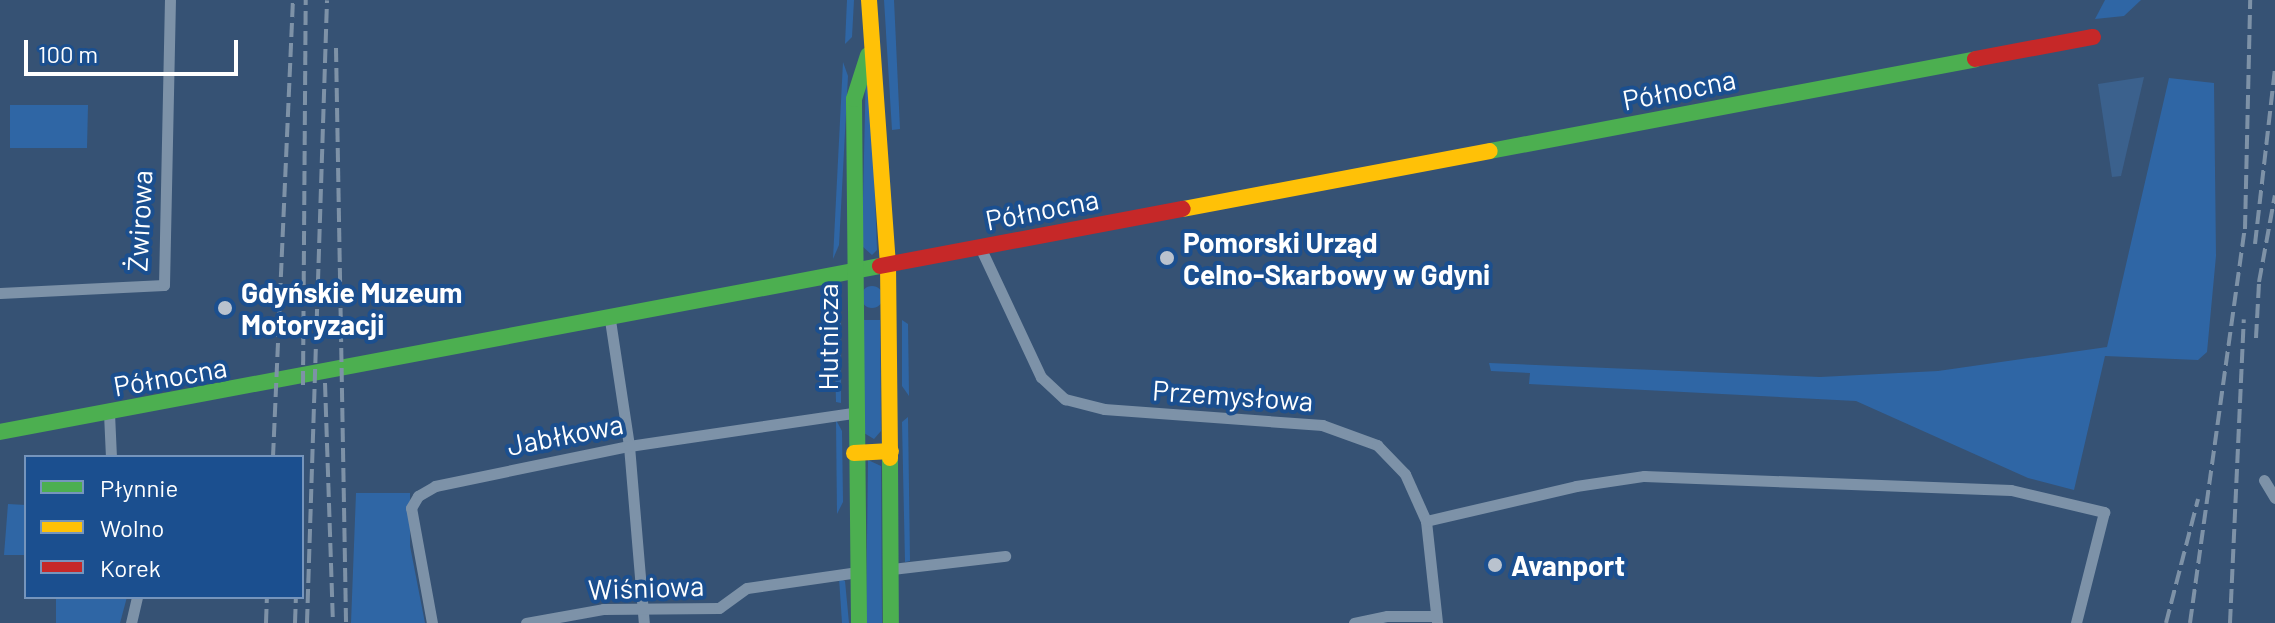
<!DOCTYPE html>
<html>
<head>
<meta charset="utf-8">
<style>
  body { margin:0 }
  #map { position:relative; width:2275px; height:623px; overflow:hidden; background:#365274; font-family:Barlow,sans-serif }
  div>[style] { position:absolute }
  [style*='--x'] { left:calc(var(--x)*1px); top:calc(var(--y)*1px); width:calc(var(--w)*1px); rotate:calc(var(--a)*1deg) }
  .green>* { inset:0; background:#2f66a5 }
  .round { border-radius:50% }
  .water>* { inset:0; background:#3b618d }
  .street>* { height:11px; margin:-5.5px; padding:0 5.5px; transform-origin:5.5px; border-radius:5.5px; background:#7d92a8 }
  .fast>* { height:16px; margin:-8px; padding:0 8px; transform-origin:8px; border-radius:8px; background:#4caf50 }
  .slow>* { height:16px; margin:-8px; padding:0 8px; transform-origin:8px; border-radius:8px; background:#ffc107 }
  .jam>* { height:16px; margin:-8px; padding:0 8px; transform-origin:8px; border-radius:8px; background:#c62828 }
  .rail>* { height:4px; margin-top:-2px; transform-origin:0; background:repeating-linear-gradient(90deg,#7e92a7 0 14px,transparent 0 20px) }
  .dots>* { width:22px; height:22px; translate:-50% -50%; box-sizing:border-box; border:4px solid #1b4f8f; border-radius:50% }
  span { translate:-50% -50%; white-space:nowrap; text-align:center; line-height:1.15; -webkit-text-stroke:8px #1b4f8f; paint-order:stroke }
  .street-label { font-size:28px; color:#fff }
  .poi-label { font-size:28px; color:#fff; font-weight:700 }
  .left { translate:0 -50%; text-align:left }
  .legend { position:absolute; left:24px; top:455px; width:280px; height:144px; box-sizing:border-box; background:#1b4f8f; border:2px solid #7695bc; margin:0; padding:10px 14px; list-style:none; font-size:24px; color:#fff }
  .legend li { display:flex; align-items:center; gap:16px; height:40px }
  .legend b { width:40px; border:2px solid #7695bc }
  .scale { position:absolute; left:24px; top:40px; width:214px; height:36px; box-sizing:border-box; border:4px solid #fff; border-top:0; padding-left:10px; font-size:24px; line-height:28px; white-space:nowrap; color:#fff; -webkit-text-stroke:6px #1b4f8f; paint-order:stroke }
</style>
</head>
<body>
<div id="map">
  <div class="green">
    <i style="clip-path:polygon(847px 0,854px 0,852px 37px,845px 44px)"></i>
    <i style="clip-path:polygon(884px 0,894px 0,900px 129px,892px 130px)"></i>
    <i style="clip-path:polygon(2105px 0,2141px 0,2124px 16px,2095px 19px)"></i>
    <i style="clip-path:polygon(843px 62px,848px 76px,839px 245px,833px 259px)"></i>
    <i style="clip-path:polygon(866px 65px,870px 66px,877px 250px,872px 255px,862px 246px)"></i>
    <i style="clip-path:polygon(2169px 78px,2214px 83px,2216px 256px,2207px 352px,2198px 360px,2105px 356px,2074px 490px,2028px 478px,1856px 401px,1529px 384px,1530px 373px,1491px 371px,1489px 363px,1820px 377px,1938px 371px,2107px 347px)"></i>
    <i style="clip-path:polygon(10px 105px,88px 105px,87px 148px,10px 148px)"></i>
    <i class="round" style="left:861px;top:286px;width:22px;height:22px"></i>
    <i style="clip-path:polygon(864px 320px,880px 320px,881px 431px,874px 439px,864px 433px)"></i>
    <i style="clip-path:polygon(902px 320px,908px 324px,909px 396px,902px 386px)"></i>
    <i style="clip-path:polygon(834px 323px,841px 323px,841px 403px,836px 402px)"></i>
    <i style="clip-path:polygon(908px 417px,910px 561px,905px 562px,902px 422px)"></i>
    <i style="clip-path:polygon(836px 420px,842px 431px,843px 502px,837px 514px)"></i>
    <i style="clip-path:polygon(868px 460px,881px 466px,882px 623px,866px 623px)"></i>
    <i style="clip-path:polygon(356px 493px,410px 493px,410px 546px,425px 623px,351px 623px)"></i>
    <i style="clip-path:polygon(8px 504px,26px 505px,26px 555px,4px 555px)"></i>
    <i style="clip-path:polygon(839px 578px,845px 581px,849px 623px,842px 623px)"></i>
    <i style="clip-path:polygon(56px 597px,127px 597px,120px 623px,56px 623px)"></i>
  </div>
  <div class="water">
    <i style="clip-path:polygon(2144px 77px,2121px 176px,2112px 177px,2098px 84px)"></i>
  </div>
  <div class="street">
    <i style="--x:980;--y:247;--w:144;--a:64.9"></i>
    <i style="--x:1041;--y:377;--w:33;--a:43"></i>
    <i style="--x:1065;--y:399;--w:40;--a:14.4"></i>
    <i style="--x:1104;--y:409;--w:219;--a:4.2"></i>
    <i style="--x:1322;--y:425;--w:59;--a:20"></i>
    <i style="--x:1377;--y:445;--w:40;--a:46"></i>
    <i style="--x:1405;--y:474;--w:51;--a:65.9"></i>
    <i style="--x:1426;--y:521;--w:103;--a:83.8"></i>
    <i style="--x:0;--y:293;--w:164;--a:-2.8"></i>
    <i style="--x:164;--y:285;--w:285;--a:-88.8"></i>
    <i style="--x:610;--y:320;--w:127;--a:81.4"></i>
    <i style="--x:629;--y:446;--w:178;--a:85.2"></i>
    <i style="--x:109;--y:413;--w:44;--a:87.4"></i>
    <i style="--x:2264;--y:480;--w:21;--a:59"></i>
    <i style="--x:1426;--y:521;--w:154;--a:-13.1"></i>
    <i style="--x:1576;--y:486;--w:69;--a:-8.4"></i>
    <i style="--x:1644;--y:476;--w:367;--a:2.2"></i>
    <i style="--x:2011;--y:490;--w:96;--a:13.3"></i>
    <i style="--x:2104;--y:512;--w:114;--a:104.2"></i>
    <i style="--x:892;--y:569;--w:114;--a:-6.6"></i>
    <i style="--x:131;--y:623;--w:27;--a:-77"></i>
    <i style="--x:432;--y:623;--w:117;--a:-100.3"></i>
    <i style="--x:411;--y:508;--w:14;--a:-60"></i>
    <i style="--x:418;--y:496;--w:20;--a:-30"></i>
    <i style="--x:435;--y:486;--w:198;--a:-11.7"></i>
    <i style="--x:629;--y:446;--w:226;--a:-8.4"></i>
    <i style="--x:526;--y:623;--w:78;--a:-10.3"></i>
    <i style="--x:603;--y:609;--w:116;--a:-0.5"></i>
    <i style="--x:719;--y:608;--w:34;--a:-36"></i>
    <i style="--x:747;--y:588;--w:112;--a:-8.2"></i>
    <i style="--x:1354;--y:623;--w:34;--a:-12"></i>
    <i style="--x:1387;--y:616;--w:49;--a:0"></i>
  </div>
  <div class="fast">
    <i style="--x:1490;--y:151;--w:494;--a:-10.7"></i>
    <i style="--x:0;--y:432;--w:896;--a:-10.68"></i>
    <i style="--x:890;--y:458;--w:165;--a:89.7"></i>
    <i style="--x:859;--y:623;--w:524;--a:-90.55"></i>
    <i style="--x:854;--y:99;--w:46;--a:-72.3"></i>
  </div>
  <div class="slow">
    <i style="--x:869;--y:0;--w:265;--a:85.9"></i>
    <i style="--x:888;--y:264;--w:194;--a:89.4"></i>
    <i style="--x:1183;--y:209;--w:312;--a:-10.7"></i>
    <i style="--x:854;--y:453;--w:37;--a:-3"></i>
  </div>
  <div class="jam">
    <i style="--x:1975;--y:59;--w:120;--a:-10.6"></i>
    <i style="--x:880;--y:266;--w:308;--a:-10.7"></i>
  </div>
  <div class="rail">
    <i style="--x:336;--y:48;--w:575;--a:89"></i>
    <i style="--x:2255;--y:244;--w:176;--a:-83.5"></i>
    <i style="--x:2256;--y:338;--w:56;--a:-86.9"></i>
    <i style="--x:2259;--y:282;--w:88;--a:-79.6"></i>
    <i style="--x:325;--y:383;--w:240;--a:88.1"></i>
    <i style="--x:303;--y:385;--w:385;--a:-89.6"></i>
    <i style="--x:273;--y:457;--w:457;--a:-87.5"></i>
    <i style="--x:266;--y:623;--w:26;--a:-88"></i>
    <i style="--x:295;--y:623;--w:26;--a:-88"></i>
    <i style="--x:307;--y:623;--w:623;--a:-88.16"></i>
    <i style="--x:2166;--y:623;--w:128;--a:-75.5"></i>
    <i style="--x:2190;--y:623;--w:398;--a:-82.1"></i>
    <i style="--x:2245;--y:229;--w:229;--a:-88.7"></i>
    <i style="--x:2230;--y:623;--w:304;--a:-87.4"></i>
  </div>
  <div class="dots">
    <i style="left:1167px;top:258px;background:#b9c2ce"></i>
    <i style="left:225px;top:308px;background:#b9c2ce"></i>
    <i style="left:1495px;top:565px;background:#b9c2ce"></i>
  </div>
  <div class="street-label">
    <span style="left:1679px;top:89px;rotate:-11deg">Północna</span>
    <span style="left:1042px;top:209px;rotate:-11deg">Północna</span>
    <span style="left:139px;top:221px;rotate:-87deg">Żwirowa</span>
    <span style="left:827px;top:337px;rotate:-90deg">Hutnicza</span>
    <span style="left:170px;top:376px;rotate:-10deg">Północna</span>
    <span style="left:1233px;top:395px;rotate:4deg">Przemysłowa</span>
    <span style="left:565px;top:434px;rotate:-11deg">Jabłkowa</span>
    <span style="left:646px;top:587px;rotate:-2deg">Wiśniowa</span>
  </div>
  <div class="poi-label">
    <span class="left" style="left:1183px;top:258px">Pomorski Urząd<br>Celno-Skarbowy w Gdyni</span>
    <span class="left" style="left:241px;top:308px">Gdyńskie Muzeum<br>Motoryzacji</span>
    <span class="left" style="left:1511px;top:565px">Avanport</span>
  </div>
  <ul class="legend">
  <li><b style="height:10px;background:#4caf50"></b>Płynnie</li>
  <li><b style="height:10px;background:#ffc107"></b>Wolno</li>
  <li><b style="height:10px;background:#c62828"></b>Korek</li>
  </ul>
  <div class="scale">100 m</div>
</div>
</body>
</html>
